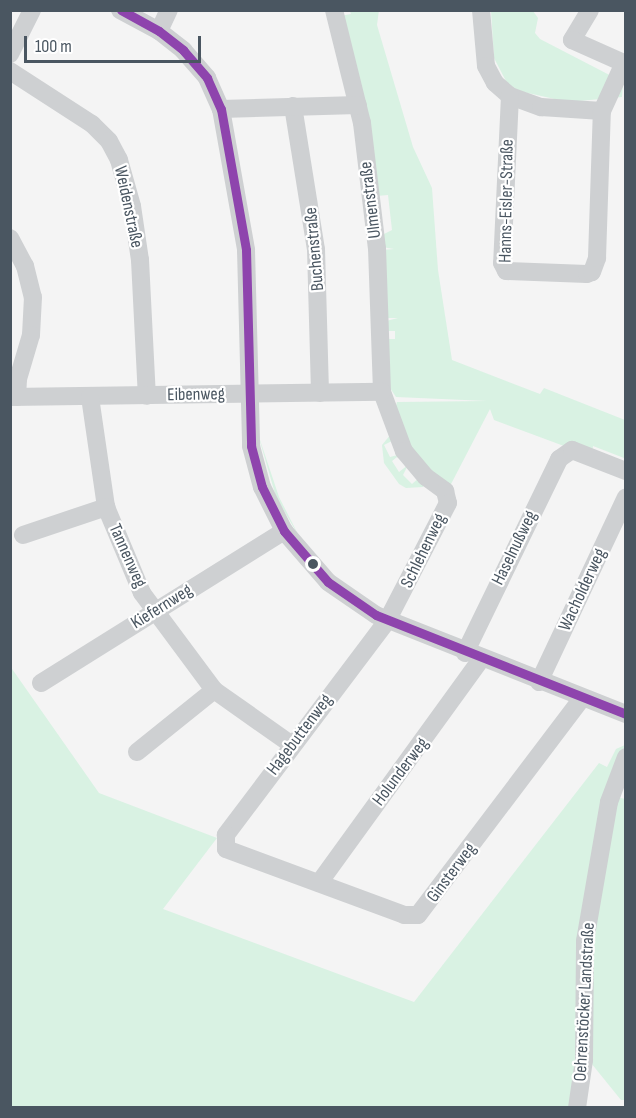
<!DOCTYPE html>
<html>
<head>
<meta charset="utf-8">
<style>
  body { margin:0 }
  #map { position:relative; width:636px; height:1118px; overflow:hidden; background:#f4f4f4; font-family:"Sofia Sans Condensed",sans-serif }
  div>[style] { position:absolute }
  [style*='--x'] { left:calc(var(--x)*1px); top:calc(var(--y)*1px); width:calc(var(--w)*1px); rotate:calc(var(--a)*1deg) }
  .green>* { inset:0; background:#d9f2e3 }
  .minor>* { height:18px; margin:-9px; padding:0 9px; transform-origin:9px; border-radius:9px; background:#ced0d2 }
  .bus-1>* { height:9px; margin:-4.5px; padding:0 4.5px; transform-origin:4.5px; border-radius:4.5px; background:#8e44ad }
  .dots>* { width:16px; height:16px; translate:-50% -50%; box-sizing:border-box; border:3px solid #fff; border-radius:50% }
  span { translate:-50% -50%; white-space:nowrap; text-align:center; line-height:1.15; -webkit-text-stroke:4.5px #fff; paint-order:stroke }
  .street-label { font-size:18px; color:#4a5661 }
  .frame { position:absolute; inset:0; border:12px solid #4a5661; pointer-events:none }
  .scale { position:absolute; left:24px; top:36px; width:177px; height:27px; box-sizing:border-box; border:3px solid #4a5661; border-top:0; padding-left:8px; font-size:18px; line-height:21px; white-space:nowrap; color:#4a5661; -webkit-text-stroke:4px #fff; paint-order:stroke }
</style>
</head>
<body>
<div id="map">
  <div class="green">
    <i style="clip-path:polygon(350px 11px,379px 10px,377px 25px,413px 147px,432px 188px,438px 270px,452px 360px,540px 394px,544px 388px,625px 420px,625px 467px,624px 458px,593px 446px,592px 454px,572px 449px,494px 420px,490px 409px,450px 486px,436px 477px,409px 450px,395px 409px,397px 402px,487px 401px,396px 397px,390px 388px,387px 339px,395px 339px,395px 331px,387px 331px,386px 321px,398px 318px,386px 318px,382px 250px,394px 249px,382px 247px,382px 235px,392px 230px,388px 195px,377px 196px,340px 16px,351px 14px)"></i>
    <i style="clip-path:polygon(491px 11px,533px 11px,538px 18px,535px 33px,540px 39px,623px 82px,622px 97px,568px 102px,519px 91px,507px 83px,494px 58px)"></i>
    <i style="clip-path:polygon(257px 431px,279px 497px,301px 540px,276px 497px)"></i>
    <i style="clip-path:polygon(391px 434px,394px 440px,384px 445px,390px 457px,401px 454px,392px 461px,399px 472px,408px 465px,403px 475px,412px 484px,420px 477px,426px 483px,423px 487px,406px 488px,399px 484px,384px 463px,382px 445px)"></i>
    <i style="clip-path:polygon(10px 666px,99px 793px,217px 838px,163px 909px,414px 1002px,599px 763px,607px 767px,616px 749px,625px 745px,608px 792px,579px 1009px,572px 1107px,11px 1107px)"></i>
    <i style="clip-path:polygon(615px 797px,626px 799px,625px 1100px,621px 1100px,591px 1063px,590px 963px)"></i>
  </div>
  <div class="minor">
    <i style="--x:120;--y:10;--w:44;--a:28.3"></i>
    <i style="--x:159;--y:31;--w:31;--a:38"></i>
    <i style="--x:183;--y:50;--w:37;--a:49"></i>
    <i style="--x:207;--y:78;--w:34;--a:66"></i>
    <i style="--x:221;--y:109;--w:143;--a:79.9"></i>
    <i style="--x:246;--y:250;--w:196;--a:88.5"></i>
    <i style="--x:251;--y:446;--w:42;--a:75"></i>
    <i style="--x:262;--y:487;--w:49;--a:63.4"></i>
    <i style="--x:284;--y:531;--w:67;--a:49.2"></i>
    <i style="--x:328;--y:582;--w:58;--a:34.5"></i>
    <i style="--x:376;--y:615;--w:269;--a:21.6"></i>
    <i style="--x:334;--y:10;--w:116;--a:76.1"></i>
    <i style="--x:362;--y:123;--w:126;--a:83.2"></i>
    <i style="--x:377;--y:248;--w:144;--a:88"></i>
    <i style="--x:481;--y:10;--w:56;--a:84.9"></i>
    <i style="--x:486;--y:66;--w:19;--a:62"></i>
    <i style="--x:495;--y:83;--w:20;--a:41"></i>
    <i style="--x:510;--y:96;--w:33;--a:20"></i>
    <i style="--x:541;--y:107;--w:61;--a:3.8"></i>
    <i style="--x:590;--y:10;--w:35;--a:121"></i>
    <i style="--x:572;--y:40;--w:59;--a:24"></i>
    <i style="--x:159;--y:31;--w:23;--a:-65"></i>
    <i style="--x:10;--y:54;--w:49;--a:-63.4"></i>
    <i style="--x:10;--y:71;--w:98;--a:32.9"></i>
    <i style="--x:92;--y:124;--w:24;--a:45"></i>
    <i style="--x:109;--y:141;--w:21;--a:62"></i>
    <i style="--x:119;--y:160;--w:48;--a:74.2"></i>
    <i style="--x:132;--y:206;--w:55;--a:81.6"></i>
    <i style="--x:140;--y:260;--w:136;--a:87.1"></i>
    <i style="--x:510;--y:96;--w:167;--a:92.7"></i>
    <i style="--x:502;--y:263;--w:9;--a:63"></i>
    <i style="--x:506;--y:271;--w:81;--a:2.1"></i>
    <i style="--x:587;--y:274;--w:5;--a:-22"></i>
    <i style="--x:592;--y:272;--w:15;--a:-70"></i>
    <i style="--x:597;--y:258;--w:147;--a:-88.1"></i>
    <i style="--x:602;--y:111;--w:53;--a:-65.4"></i>
    <i style="--x:293;--y:106;--w:145;--a:80.9"></i>
    <i style="--x:316;--y:249;--w:144;--a:88.4"></i>
    <i style="--x:221;--y:109;--w:137;--a:-1.7"></i>
    <i style="--x:10;--y:238;--w:32;--a:62"></i>
    <i style="--x:25;--y:266;--w:32;--a:76"></i>
    <i style="--x:33;--y:297;--w:38;--a:93"></i>
    <i style="--x:31;--y:335;--w:46;--a:106.5"></i>
    <i style="--x:18;--y:379;--w:18;--a:93"></i>
    <i style="--x:382;--y:392;--w:63;--a:69.6"></i>
    <i style="--x:404;--y:451;--w:34;--a:50"></i>
    <i style="--x:426;--y:477;--w:24;--a:36"></i>
    <i style="--x:445;--y:491;--w:12;--a:76"></i>
    <i style="--x:448;--y:503;--w:133;--a:117.3"></i>
    <i style="--x:387;--y:621;--w:268;--a:127"></i>
    <i style="--x:226;--y:835;--w:14;--a:90"></i>
    <i style="--x:226;--y:849;--w:190;--a:20.3"></i>
    <i style="--x:404;--y:915;--w:14;--a:0"></i>
    <i style="--x:418;--y:915;--w:272;--a:-52.9"></i>
    <i style="--x:10;--y:397;--w:372;--a:-0.8"></i>
    <i style="--x:90;--y:397;--w:111;--a:81.7"></i>
    <i style="--x:106;--y:507;--w:93;--a:67.3"></i>
    <i style="--x:142;--y:593;--w:121;--a:53.4"></i>
    <i style="--x:214;--y:690;--w:95;--a:35.2"></i>
    <i style="--x:23;--y:535;--w:88;--a:-18.6"></i>
    <i style="--x:465;--y:653;--w:216;--a:-64.1"></i>
    <i style="--x:559;--y:459;--w:16;--a:-35"></i>
    <i style="--x:572;--y:450;--w:58;--a:21.3"></i>
    <i style="--x:539;--y:682;--w:204;--a:-64.8"></i>
    <i style="--x:41;--y:683;--w:287;--a:-32"></i>
    <i style="--x:137;--y:752;--w:99;--a:-38.8"></i>
    <i style="--x:319;--y:883;--w:276;--a:-54.1"></i>
    <i style="--x:577;--y:1108;--w:49;--a:-81.7"></i>
    <i style="--x:584;--y:1060;--w:119;--a:-89.5"></i>
    <i style="--x:585;--y:941;--w:141;--a:-80.2"></i>
    <i style="--x:609;--y:802;--w:48;--a:-69.3"></i>
  </div>
  <div class="bus-1">
    <i style="--x:121;--y:10;--w:43;--a:28.9"></i>
    <i style="--x:159;--y:31;--w:31;--a:38"></i>
    <i style="--x:183;--y:50;--w:37;--a:49"></i>
    <i style="--x:207;--y:78;--w:34;--a:66"></i>
    <i style="--x:221;--y:109;--w:143;--a:79.9"></i>
    <i style="--x:246;--y:250;--w:196;--a:88.5"></i>
    <i style="--x:251;--y:446;--w:42;--a:75"></i>
    <i style="--x:262;--y:487;--w:49;--a:63.4"></i>
    <i style="--x:284;--y:531;--w:67;--a:49.2"></i>
    <i style="--x:328;--y:582;--w:58;--a:34.5"></i>
    <i style="--x:376;--y:615;--w:269;--a:21.6"></i>
  </div>
  <div class="dots">
    <i style="left:313px;top:564px;background:#4a5661"></i>
  </div>
  <div class="street-label">
    <span style="left:371px;top:200px;rotate:-97deg">Ulmenstraße</span>
    <span style="left:507px;top:201px;rotate:-89deg">Hanns-Eisler-Straße</span>
    <span style="left:128px;top:207px;rotate:78deg">Weidenstraße</span>
    <span style="left:315px;top:249px;rotate:-95deg">Buchenstraße</span>
    <span style="left:196px;top:395px;rotate:-1deg">Eibenweg</span>
    <span style="left:515px;top:548px;rotate:-64deg">Haselnußweg</span>
    <span style="left:424px;top:551px;rotate:-64deg">Schlehenweg</span>
    <span style="left:127px;top:556px;rotate:66deg">Tannenweg</span>
    <span style="left:583px;top:590px;rotate:-65deg">Wacholderweg</span>
    <span style="left:162px;top:607px;rotate:-32deg">Kiefernweg</span>
    <span style="left:300px;top:735px;rotate:-53deg">Hagebuttenweg</span>
    <span style="left:401px;top:772px;rotate:-53deg">Holunderweg</span>
    <span style="left:452px;top:873px;rotate:-53deg">Ginsterweg</span>
    <span style="left:585px;top:1002px;rotate:-87deg">Oehrenstöcker Landstraße</span>
  </div>
  <div class="frame"></div>
  <div class="scale">100 m</div>
</div>
</body>
</html>
